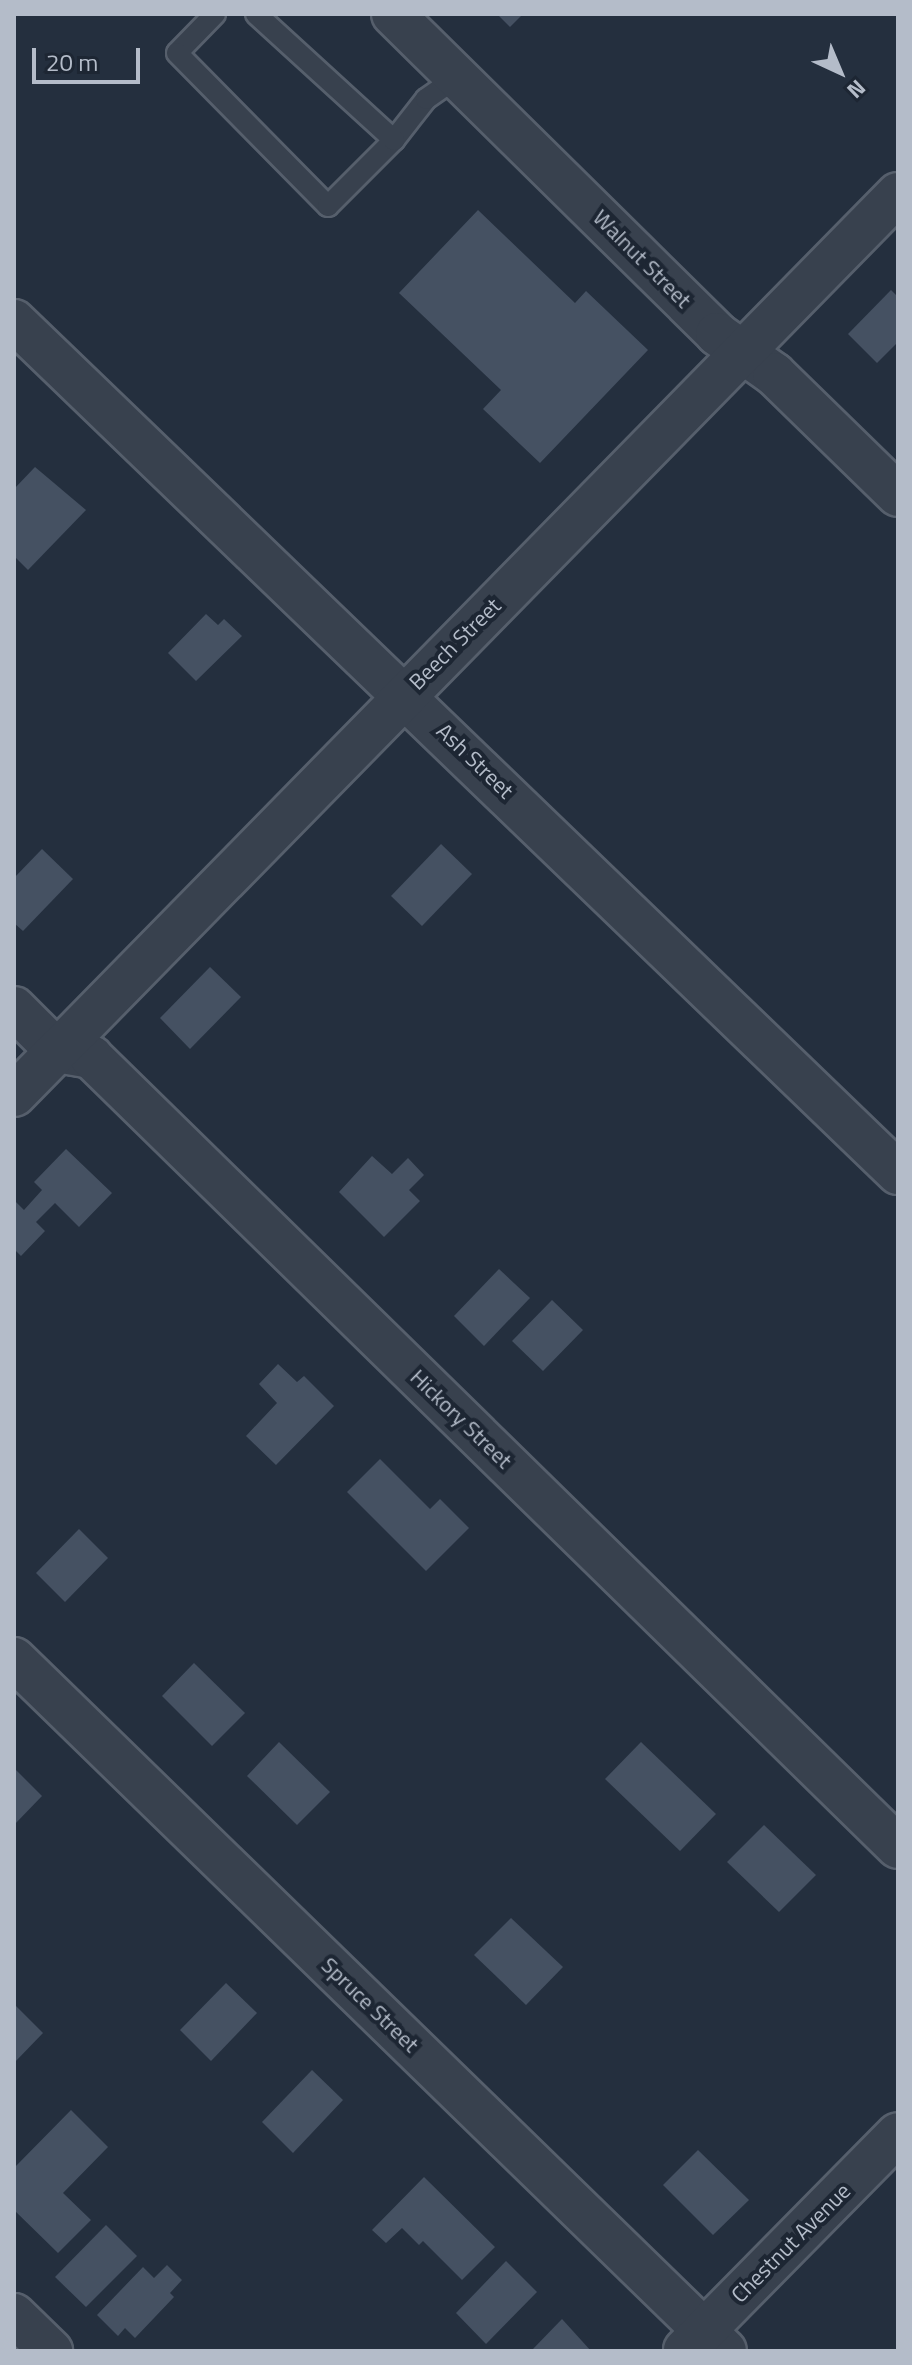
<!DOCTYPE html>
<html>
<head>
<meta charset="utf-8">
<style>
  body { margin:0 }
  #map { position:relative; width:912px; height:2365px; overflow:hidden; background:#242f3e; font-family:"Titillium Web",sans-serif }
  div>[style] { position:absolute }
  [style*='--x'] { left:calc(var(--x)*1px); top:calc(var(--y)*1px); width:calc(var(--w)*1px); rotate:calc(var(--a)*1deg) }
  .building>* { inset:0; background:#455162 }
  .roads { filter:drop-shadow(2px 0 #565f6c) drop-shadow(-2px 0 #565f6c) drop-shadow(0 2px #565f6c) drop-shadow(0 -2px #565f6c) }
  .service>* { height:20px; margin:-10px; padding:0 10px; transform-origin:10px; border-radius:10px; background:#38414e }
  .minor>* { height:42px; margin:-21px; padding:0 21px; transform-origin:21px; border-radius:21px; background:#38414e }
  span { translate:-50% -50%; white-space:nowrap; text-align:center; line-height:1.15; -webkit-text-stroke:8px #1d2633; paint-order:stroke }
  .street-label { font-size:22px; color:#b4bcc9 }
  .frame { position:absolute; inset:0; border:16px solid #b4bcc9; pointer-events:none }
  .north { position:absolute; left:800px; top:32px; width:80px; height:80px; -webkit-text-stroke:6px #1d2633; paint-order:stroke; rotate:136deg; font-size:22px; font-weight:700; line-height:32px; text-align:center; color:#b4bcc9 }
  .north::after { content:''; display:block; margin:auto; width:28px; height:36px; background:#b4bcc9; clip-path:polygon(50% 0,100% 100%,50% 72%,0 100%) }
  .scale { position:absolute; left:32px; top:48px; width:108px; height:36px; box-sizing:border-box; border:4px solid #b4bcc9; border-top:0; padding-left:10px; font-size:24px; line-height:28px; white-space:nowrap; color:#b4bcc9; -webkit-text-stroke:6px #1d2633; paint-order:stroke }
</style>
</head>
<body>
<div id="map">
  <div class="building">
    <i style="clip-path:polygon(497px 14px,523px 14px,510px 27px)"></i>
    <i style="clip-path:polygon(478px 210px,575px 303px,586px 291px,648px 350px,540px 463px,483px 409px,501px 390px,399px 293px)"></i>
    <i style="clip-path:polygon(891px 290px,898px 297px,898px 342px,877px 363px,848px 334px)"></i>
    <i style="clip-path:polygon(35px 467px,86px 510px,28px 570px,14px 556px,14px 489px)"></i>
    <i style="clip-path:polygon(206px 614px,218px 625px,224px 619px,242px 636px,196px 681px,168px 653px)"></i>
    <i style="clip-path:polygon(441px 844px,472px 874px,422px 926px,391px 896px)"></i>
    <i style="clip-path:polygon(42px 849px,73px 879px,23px 931px,14px 923px,14px 878px)"></i>
    <i style="clip-path:polygon(210px 967px,241px 997px,190px 1049px,160px 1018px)"></i>
    <i style="clip-path:polygon(66px 1149px,112px 1193px,79px 1227px,55px 1203px,36px 1222px,45px 1231px,21px 1256px,14px 1249px,14px 1200px,24px 1210px,42px 1190px,34px 1182px)"></i>
    <i style="clip-path:polygon(372px 1156px,392px 1174px,408px 1158px,424px 1175px,409px 1190px,420px 1201px,384px 1237px,339px 1192px)"></i>
    <i style="clip-path:polygon(499px 1269px,530px 1298px,484px 1346px,454px 1316px)"></i>
    <i style="clip-path:polygon(552px 1300px,583px 1330px,543px 1371px,512px 1341px)"></i>
    <i style="clip-path:polygon(278px 1364px,297px 1382px,304px 1376px,334px 1406px,276px 1465px,246px 1436px,277px 1403px,259px 1384px)"></i>
    <i style="clip-path:polygon(380px 1459px,430px 1509px,440px 1499px,469px 1528px,426px 1571px,347px 1492px)"></i>
    <i style="clip-path:polygon(79px 1529px,108px 1558px,65px 1602px,36px 1573px)"></i>
    <i style="clip-path:polygon(194px 1663px,245px 1713px,212px 1746px,162px 1696px)"></i>
    <i style="clip-path:polygon(279px 1742px,330px 1792px,297px 1825px,247px 1776px)"></i>
    <i style="clip-path:polygon(641px 1742px,716px 1814px,680px 1851px,605px 1779px)"></i>
    <i style="clip-path:polygon(14px 1768px,42px 1796px,14px 1825px)"></i>
    <i style="clip-path:polygon(764px 1825px,816px 1875px,779px 1912px,727px 1862px)"></i>
    <i style="clip-path:polygon(511px 1918px,563px 1967px,526px 2005px,474px 1955px)"></i>
    <i style="clip-path:polygon(226px 1983px,257px 2013px,211px 2061px,180px 2030px)"></i>
    <i style="clip-path:polygon(14px 2004px,43px 2033px,14px 2063px)"></i>
    <i style="clip-path:polygon(312px 2070px,343px 2100px,293px 2153px,262px 2122px)"></i>
    <i style="clip-path:polygon(71px 2110px,108px 2147px,63px 2193px,91px 2220px,58px 2253px,14px 2210px,14px 2168px)"></i>
    <i style="clip-path:polygon(698px 2150px,749px 2200px,713px 2235px,663px 2185px)"></i>
    <i style="clip-path:polygon(424px 2177px,495px 2247px,462px 2280px,423px 2241px,419px 2245px,402px 2228px,386px 2243px,372px 2230px)"></i>
    <i style="clip-path:polygon(106px 2225px,137px 2256px,86px 2307px,55px 2277px)"></i>
    <i style="clip-path:polygon(506px 2261px,537px 2292px,486px 2344px,456px 2313px)"></i>
    <i style="clip-path:polygon(167px 2265px,182px 2280px,170px 2293px,174px 2297px,135px 2338px,125px 2328px,118px 2336px,97px 2315px,143px 2267px,154px 2278px)"></i>
    <i style="clip-path:polygon(562px 2319px,591px 2351px,531px 2351px)"></i>
  </div>
  <div class="roads">
    <div class="service">
      <i style="--x:215;--y:14;--w:54;--a:134.3"></i>
      <i style="--x:177;--y:53;--w:215;--a:45.4"></i>
      <i style="--x:328;--y:206;--w:93;--a:-45"></i>
      <i style="--x:394;--y:140;--w:52;--a:-52"></i>
      <i style="--x:426;--y:99;--w:38;--a:-35"></i>
      <i style="--x:256;--y:14;--w:187;--a:42.4"></i>
    </div>
    <div class="minor">
      <i style="--x:393;--y:14;--w:455;--a:44.6"></i>
      <i style="--x:717;--y:334;--w:70;--a:35.1"></i>
      <i style="--x:774;--y:374;--w:173;--a:44.3"></i>
      <i style="--x:14;--y:321;--w:1228;--a:43.94"></i>
      <i style="--x:14;--y:1008;--w:61;--a:45"></i>
      <i style="--x:57;--y:1051;--w:35;--a:10"></i>
      <i style="--x:91;--y:1057;--w:1129;--a:44.39"></i>
      <i style="--x:14;--y:1095;--w:1262;--a:-45.55"></i>
      <i style="--x:14;--y:1659;--w:992;--a:44.22"></i>
      <i style="--x:14;--y:2315;--w:52;--a:44.2"></i>
      <i style="--x:685;--y:2350;--w:303;--a:-45.4"></i>
    </div>
  </div>
  <div class="street-label">
    <span style="left:642px;top:259px;rotate:45deg">Walnut Street</span>
    <span style="left:455px;top:644px;rotate:-45deg">Beech Street</span>
    <span style="left:475px;top:761px;rotate:44deg">Ash Street</span>
    <span style="left:461px;top:1419px;rotate:44deg">Hickory Street</span>
    <span style="left:370px;top:2005px;rotate:44deg">Spruce Street</span>
    <span style="left:791px;top:2243px;rotate:-45deg">Chestnut Avenue</span>
  </div>
  <div class="frame"></div>
  <div class="north">N</div>
  <div class="scale">20 m</div>
</div>
</body>
</html>
